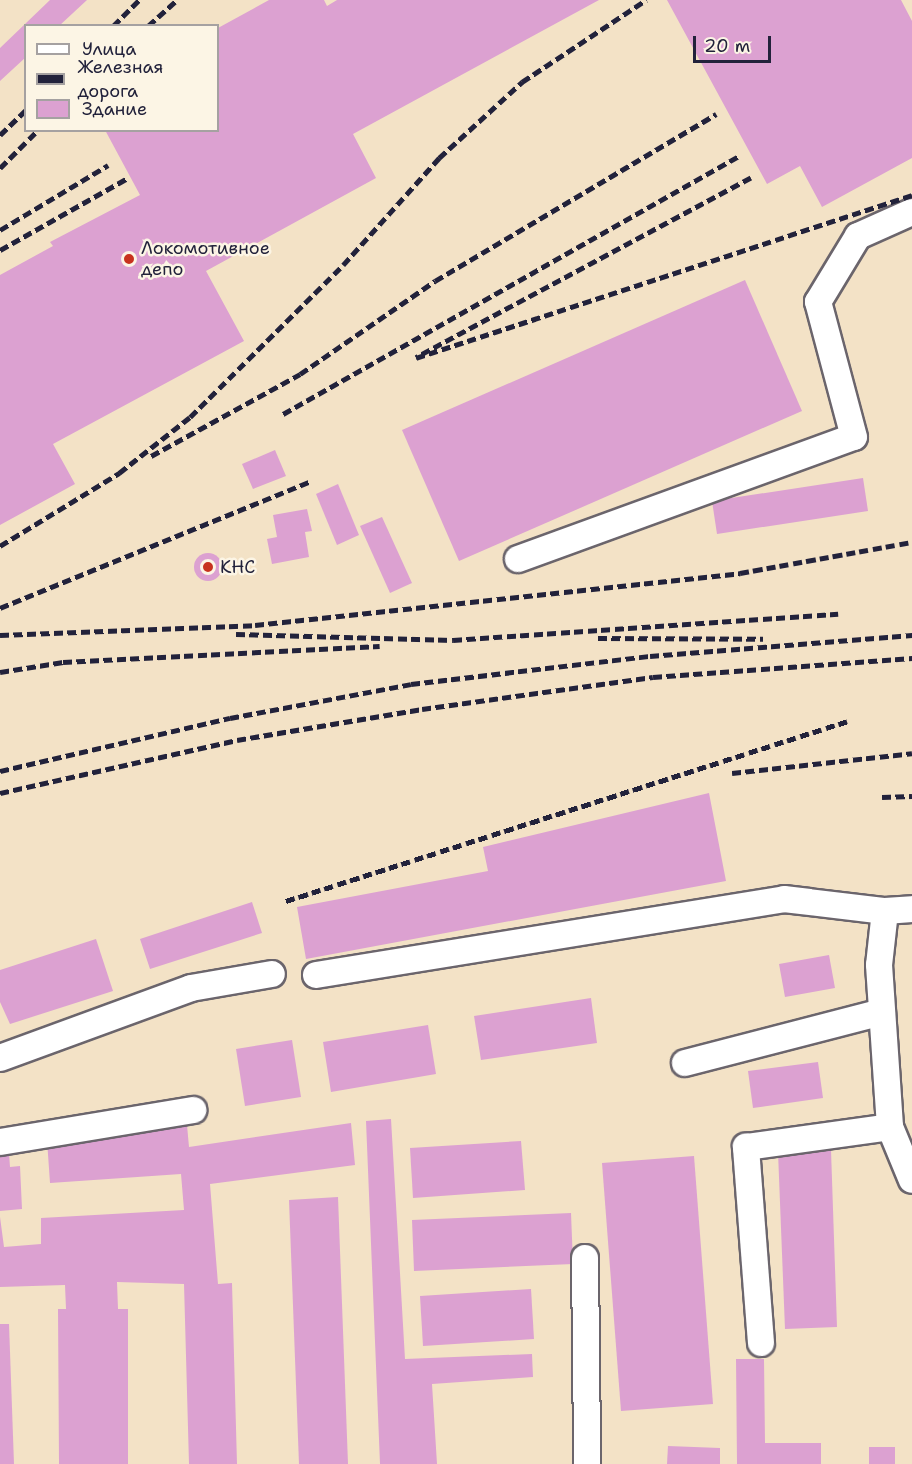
<!DOCTYPE html>
<html>
<head>
<meta charset="utf-8">
<style>
  body { margin:0 }
  #map { position:relative; width:912px; height:1464px; overflow:hidden; background:#f3e2c6; font-family:"Shantell Sans",sans-serif }
  div>[style] { position:absolute }
  [style*='--x'] { left:calc(var(--x)*1px); top:calc(var(--y)*1px); width:calc(var(--w)*1px); rotate:calc(var(--a)*1deg) }
  .building>* { inset:0; background:#dca1d1 }
  .round { border-radius:50% }
  .roads { filter:drop-shadow(2px 0 #6b656c) drop-shadow(-2px 0 #6b656c) drop-shadow(0 2px #6b656c) drop-shadow(0 -2px #6b656c) }
  .minor>* { height:26px; margin:-13px; padding:0 13px; transform-origin:13px; border-radius:13px; background:#fff }
  .rail>* { height:4.5px; margin-top:-2.25px; transform-origin:0; background:repeating-linear-gradient(90deg,#22223b 0 9px,transparent 0 13.5px) }
  .dots>* { width:16px; height:16px; translate:-50% -50%; box-sizing:border-box; border:3px solid #fcf5e5; border-radius:50% }
  span { translate:-50% -50%; white-space:nowrap; text-align:center; line-height:1.15; -webkit-text-stroke:5px #fcf5e5; paint-order:stroke }
  .poi-label { font-size:18px; color:#22223b }
  .left { translate:0 -50%; text-align:left }
  .legend { position:absolute; left:24px; top:24px; width:195px; height:108px; box-sizing:border-box; background:#fcf5e5; border:2px solid #a5a1a1; margin:0; padding:8px 10px; list-style:none; font-size:18px; color:#22223b }
  .legend li { display:flex; align-items:center; gap:12px; height:30px }
  .legend b { width:30px; border:2px solid #a5a1a1 }
  .scale { position:absolute; left:693px; top:36px; width:78px; height:27px; box-sizing:border-box; border:3px solid #22223b; border-top:0; padding-left:8px; font-size:18px; line-height:21px; white-space:nowrap; color:#22223b; -webkit-text-stroke:4px #fcf5e5; paint-order:stroke }
</style>
</head>
<body>
<div id="map">
  <div class="building">
    <i style="clip-path:polygon(50px 0,87px 0,59px 26px,26px 26px,26px 57px,0 81px,0 48px)"></i>
    <i style="clip-path:polygon(269px 0,324px 0,327px 6px,337px 0,599px 0,353px 134px,376px 178px,206px 271px,244px 341px,53px 444px,75px 484px,0 525px,0 275px,53px 246px,50px 242px,140px 195px,105px 130px,218px 130px,218px 28px)"></i>
    <i style="clip-path:polygon(667px 0,901px 0,912px 21px,912px 158px,822px 207px,800px 166px,767px 184px)"></i>
    <i style="clip-path:polygon(745px 280px,802px 411px,459px 561px,402px 430px)"></i>
    <i style="clip-path:polygon(275px 450px,286px 476px,253px 489px,242px 464px)"></i>
    <i style="clip-path:polygon(863px 478px,868px 511px,717px 534px,712px 501px)"></i>
    <i style="clip-path:polygon(338px 484px,359px 535px,337px 545px,316px 494px)"></i>
    <i style="clip-path:polygon(307px 509px,312px 531px,305px 532px,309px 557px,272px 564px,267px 539px,277px 537px,273px 515px)"></i>
    <i style="clip-path:polygon(382px 517px,412px 583px,390px 593px,360px 526px)"></i>
    <i class="round" style="left:194px;top:553px;width:28px;height:28px"></i>
    <i style="clip-path:polygon(709px 793px,726px 881px,306px 959px,297px 907px,488px 871px,483px 847px)"></i>
    <i style="clip-path:polygon(252px 902px,262px 933px,150px 969px,140px 939px)"></i>
    <i style="clip-path:polygon(96px 939px,113px 991px,10px 1024px,0 1002px,0 970px)"></i>
    <i style="clip-path:polygon(829px 955px,835px 988px,785px 997px,779px 964px)"></i>
    <i style="clip-path:polygon(591px 998px,597px 1043px,481px 1060px,474px 1016px)"></i>
    <i style="clip-path:polygon(428px 1025px,436px 1074px,331px 1092px,323px 1042px)"></i>
    <i style="clip-path:polygon(292px 1040px,301px 1097px,245px 1106px,236px 1049px)"></i>
    <i style="clip-path:polygon(818px 1062px,823px 1098px,753px 1108px,748px 1071px)"></i>
    <i style="clip-path:polygon(391px 1119px,405px 1359px,532px 1354px,533px 1377px,432px 1384px,437px 1464px,380px 1464px,366px 1121px)"></i>
    <i style="clip-path:polygon(351px 1123px,355px 1165px,210px 1184px,218px 1284px,232px 1283px,237px 1464px,189px 1464px,184px 1284px,117px 1282px,118px 1309px,128px 1309px,128px 1464px,59px 1464px,58px 1309px,66px 1309px,65px 1285px,0 1287px,0 1217px,4px 1247px,41px 1244px,41px 1218px,184px 1210px,181px 1174px,50px 1183px,47px 1140px,187px 1125px,189px 1147px)"></i>
    <i style="clip-path:polygon(521px 1141px,525px 1190px,413px 1198px,410px 1148px)"></i>
    <i style="clip-path:polygon(831px 1150px,837px 1327px,785px 1329px,778px 1152px)"></i>
    <i style="clip-path:polygon(0 1153px,9px 1153px,10px 1167px,20px 1166px,22px 1209px,0 1211px)"></i>
    <i style="clip-path:polygon(694px 1156px,713px 1404px,621px 1411px,602px 1163px)"></i>
    <i style="clip-path:polygon(338px 1197px,348px 1464px,299px 1464px,289px 1200px)"></i>
    <i style="clip-path:polygon(571px 1213px,573px 1264px,414px 1271px,412px 1220px)"></i>
    <i style="clip-path:polygon(531px 1289px,534px 1339px,423px 1346px,420px 1296px)"></i>
    <i style="clip-path:polygon(0 1324px,9px 1324px,14px 1464px,0 1464px)"></i>
    <i style="clip-path:polygon(736px 1359px,764px 1359px,765px 1443px,821px 1443px,821px 1464px,737px 1464px)"></i>
    <i style="clip-path:polygon(668px 1446px,720px 1448px,720px 1464px,667px 1464px)"></i>
    <i style="clip-path:polygon(869px 1447px,895px 1447px,895px 1464px,869px 1464px)"></i>
  </div>
  <div class="roads">
    <div class="minor">
      <i style="--x:518;--y:559;--w:357;--a:-20"></i>
      <i style="--x:854;--y:437;--w:140;--a:-104.9"></i>
      <i style="--x:818;--y:302;--w:77;--a:-58.8"></i>
      <i style="--x:858;--y:236;--w:59;--a:-24"></i>
      <i style="--x:885;--y:911;--w:54;--a:96.3"></i>
      <i style="--x:879;--y:965;--w:162;--a:86.1"></i>
      <i style="--x:890;--y:1127;--w:57;--a:67.5"></i>
      <i style="--x:316;--y:975;--w:474;--a:-9.2"></i>
      <i style="--x:784;--y:899;--w:102;--a:6.8"></i>
      <i style="--x:885;--y:911;--w:27;--a:-4"></i>
      <i style="--x:0;--y:1058;--w:203;--a:-20.1"></i>
      <i style="--x:191;--y:988;--w:82;--a:-9.8"></i>
      <i style="--x:685;--y:1063;--w:203;--a:-14.5"></i>
      <i style="--x:0;--y:1142;--w:196;--a:-9.4"></i>
      <i style="--x:585;--y:1258;--w:206;--a:89.4"></i>
      <i style="--x:761;--y:1343;--w:197;--a:-94.4"></i>
      <i style="--x:746;--y:1147;--w:145;--a:-7.9"></i>
    </div>
  </div>
  <div class="rail">
    <i style="--x:113;--y:26;--w:37;--a:-45"></i>
    <i style="--x:148;--y:26;--w:39;--a:-42"></i>
    <i style="--x:0;--y:135;--w:36;--a:-44"></i>
    <i style="--x:0;--y:168;--w:54;--a:-45"></i>
    <i style="--x:751;--y:178;--w:380;--a:151.8"></i>
    <i style="--x:416;--y:358;--w:522;--a:-18.19"></i>
    <i style="--x:0;--y:230;--w:126;--a:-31"></i>
    <i style="--x:0;--y:250;--w:145;--a:-29.4"></i>
    <i style="--x:283;--y:414;--w:524;--a:-29.5"></i>
    <i style="--x:151;--y:456;--w:170;--a:-28.8"></i>
    <i style="--x:300;--y:374;--w:164;--a:-34.6"></i>
    <i style="--x:435;--y:281;--w:327;--a:-30.7"></i>
    <i style="--x:0;--y:546;--w:140;--a:-31.5"></i>
    <i style="--x:119;--y:473;--w:90;--a:-38.3"></i>
    <i style="--x:190;--y:417;--w:216;--a:-44.8"></i>
    <i style="--x:343;--y:265;--w:144;--a:-48.1"></i>
    <i style="--x:439;--y:158;--w:113;--a:-42.5"></i>
    <i style="--x:522;--y:82;--w:149;--a:-33.5"></i>
    <i style="--x:0;--y:608;--w:336;--a:-22.2"></i>
    <i style="--x:236;--y:634;--w:217;--a:1.6"></i>
    <i style="--x:453;--y:640;--w:386;--a:-3.9"></i>
    <i style="--x:0;--y:635;--w:255;--a:-2.2"></i>
    <i style="--x:255;--y:625;--w:488;--a:-6.1"></i>
    <i style="--x:740;--y:573;--w:175;--a:-10.2"></i>
    <i style="--x:598;--y:638;--w:165;--a:0.3"></i>
    <i style="--x:0;--y:672;--w:64;--a:-9"></i>
    <i style="--x:63;--y:662;--w:317;--a:-2.9"></i>
    <i style="--x:0;--y:771;--w:236;--a:-13"></i>
    <i style="--x:230;--y:718;--w:184;--a:-10.6"></i>
    <i style="--x:411;--y:684;--w:241;--a:-6.7"></i>
    <i style="--x:650;--y:656;--w:263;--a:-4.6"></i>
    <i style="--x:732;--y:773;--w:181;--a:-6.3"></i>
    <i style="--x:0;--y:793;--w:243;--a:-12.6"></i>
    <i style="--x:237;--y:740;--w:188;--a:-9.5"></i>
    <i style="--x:422;--y:709;--w:233;--a:-7.9"></i>
    <i style="--x:653;--y:677;--w:260;--a:-4.2"></i>
    <i style="--x:882;--y:797;--w:30;--a:-2"></i>
    <i style="--x:286;--y:901;--w:590;--a:-17.76"></i>
  </div>
  <div class="dots">
    <i style="left:129px;top:259px;background:#c8321e"></i>
    <i style="left:208px;top:567px;background:#c8321e"></i>
  </div>
  <div class="poi-label">
    <span class="left" style="left:141px;top:259px">Локомотивное<br>депо</span>
    <span class="left" style="left:220px;top:567px">КНС</span>
  </div>
  <ul class="legend">
  <li><b style="height:8px;background:#fff"></b>Улица</li>
  <li><b style="height:8px;background:#22223b"></b>Железная дорога</li>
  <li><b style="height:16px;background:#dca1d1"></b>Здание</li>
  </ul>
  <div class="scale">20 m</div>
</div>
</body>
</html>
